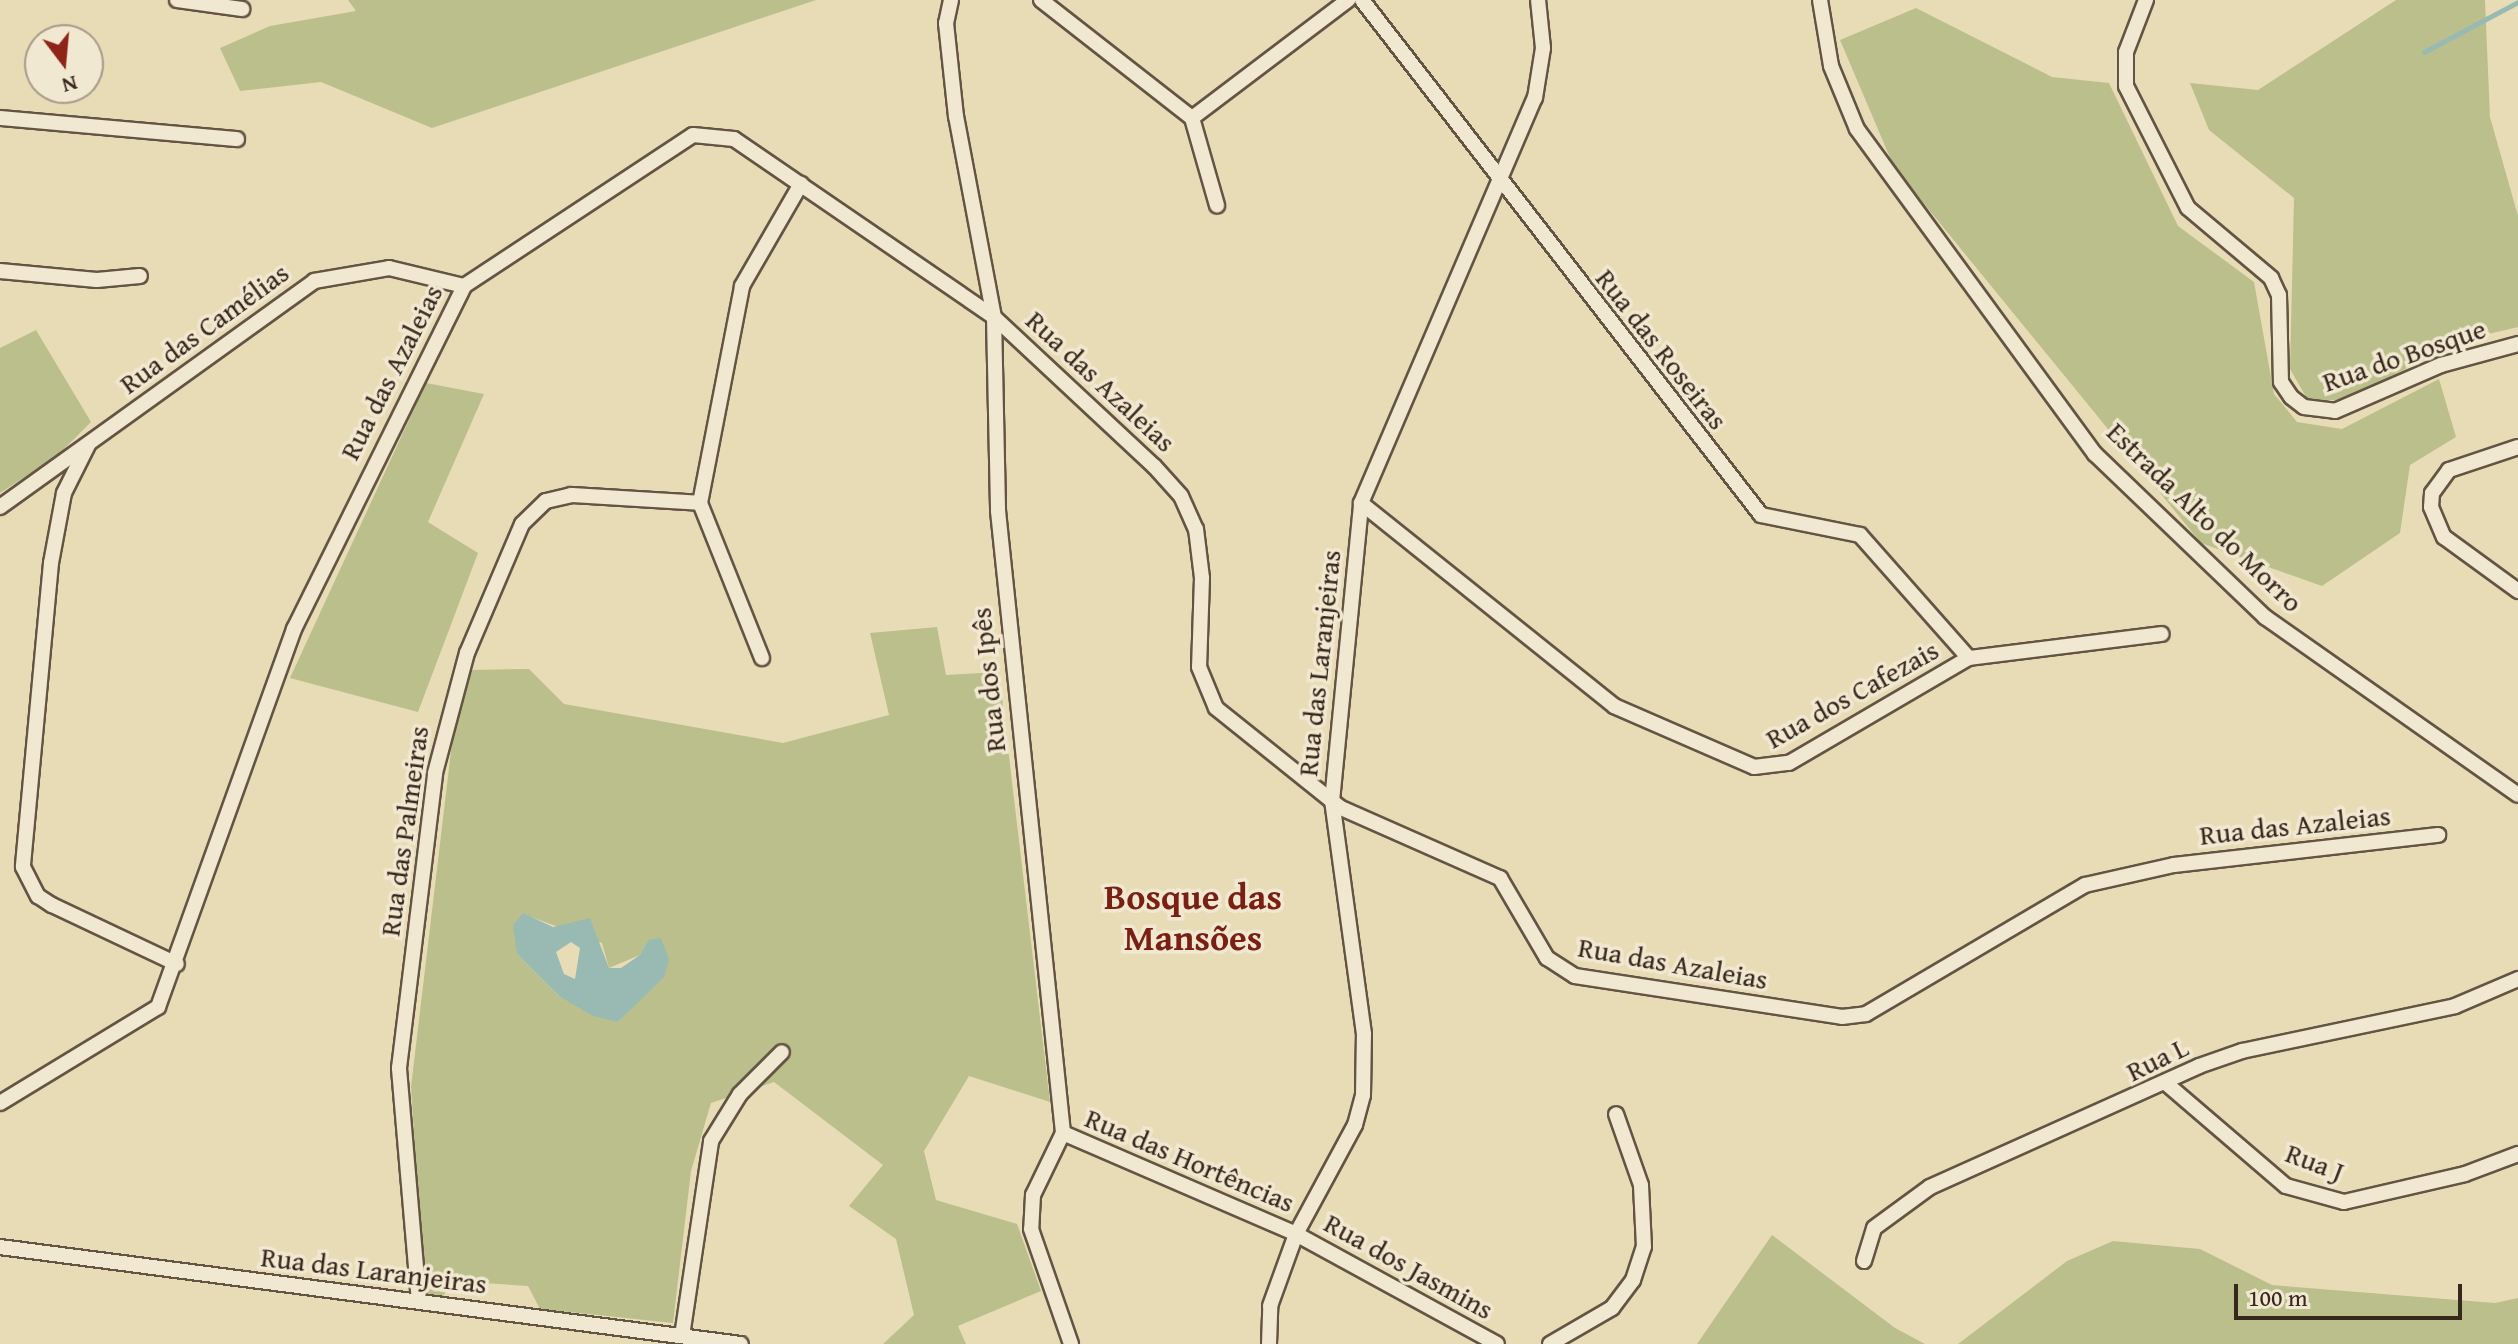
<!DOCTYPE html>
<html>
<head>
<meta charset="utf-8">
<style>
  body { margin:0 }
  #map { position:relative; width:2518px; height:1344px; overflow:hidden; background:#e8dcb7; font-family:"Gentium Book Plus",serif }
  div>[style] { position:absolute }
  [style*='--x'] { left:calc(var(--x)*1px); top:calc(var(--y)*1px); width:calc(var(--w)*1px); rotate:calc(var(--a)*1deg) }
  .green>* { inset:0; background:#bbbf8b }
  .water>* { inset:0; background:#98bab3 }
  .stream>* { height:5px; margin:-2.5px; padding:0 2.5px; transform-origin:2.5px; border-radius:2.5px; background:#98bab3 }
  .roads { filter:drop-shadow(2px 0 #645444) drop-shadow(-2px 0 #645444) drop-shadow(0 2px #645444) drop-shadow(0 -2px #645444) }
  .minor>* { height:14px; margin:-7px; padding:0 7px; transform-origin:7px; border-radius:7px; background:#f0e8d0 }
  span { translate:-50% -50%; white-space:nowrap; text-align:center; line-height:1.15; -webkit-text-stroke:7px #f0e8d0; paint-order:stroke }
  .street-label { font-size:28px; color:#38271d }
  .district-label { font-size:36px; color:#7a1f14; font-weight:700 }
  .north { position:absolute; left:24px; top:24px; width:80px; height:80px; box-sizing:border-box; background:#f0e8d0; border:2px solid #a69b88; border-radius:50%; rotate:164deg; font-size:22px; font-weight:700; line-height:32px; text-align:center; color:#38271d }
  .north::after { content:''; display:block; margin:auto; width:28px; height:36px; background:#8f2418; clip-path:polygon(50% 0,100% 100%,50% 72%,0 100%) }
  .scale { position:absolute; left:2234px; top:1284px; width:228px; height:36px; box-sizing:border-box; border:4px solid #38271d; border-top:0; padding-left:10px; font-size:24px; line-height:28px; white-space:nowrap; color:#38271d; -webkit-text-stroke:6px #f0e8d0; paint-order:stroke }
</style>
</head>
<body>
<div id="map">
  <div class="green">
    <i style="clip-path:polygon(348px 0,816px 0,432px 128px,321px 82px,240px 91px,220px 48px,270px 26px,356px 11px)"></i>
    <i style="clip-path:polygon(2396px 0,2485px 0,2490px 117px,2518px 216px,2518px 327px,2463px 340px,2346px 399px,2309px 402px,2290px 369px,2294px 198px,2209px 130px,2190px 83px,2258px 90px)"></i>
    <i style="clip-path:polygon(1916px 8px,2052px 77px,2109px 83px,2178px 226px,2254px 282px,2274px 394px,2297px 422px,2342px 429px,2439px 379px,2456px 437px,2410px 465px,2400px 533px,2322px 586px,2201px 543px,1894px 167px,1840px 40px)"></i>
    <i style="clip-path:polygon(36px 330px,91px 422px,57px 456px,0 493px,0 348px)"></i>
    <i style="clip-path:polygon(426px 383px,484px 394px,428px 522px,478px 553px,418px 712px,290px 678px)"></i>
    <i style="clip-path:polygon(evenodd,937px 627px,946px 675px,999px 672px,1050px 1102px,969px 1076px,924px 1151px,936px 1200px,1017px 1224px,1041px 1291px,958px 1326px,966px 1344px,883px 1344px,914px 1315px,896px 1239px,849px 1206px,883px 1165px,774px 1082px,711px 1103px,691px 1171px,673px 1323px,540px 1309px,528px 1286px,453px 1281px,442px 1298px,424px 1295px,411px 1087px,454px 726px,470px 670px,529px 669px,564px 704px,783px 743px,889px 715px,870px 633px,937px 627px,523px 914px,602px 943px,609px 968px,640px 955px,648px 940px,631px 1008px,618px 1022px,559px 996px,517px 954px,523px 914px)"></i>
    <i style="clip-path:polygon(1772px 1235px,1895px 1328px,1925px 1344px,1697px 1344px)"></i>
    <i style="clip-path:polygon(2113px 1241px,2200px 1249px,2272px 1285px,2495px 1303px,2518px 1298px,2518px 1344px,1958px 1344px,2067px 1261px)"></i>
  </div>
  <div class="water">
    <i style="clip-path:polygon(evenodd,523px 913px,553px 927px,590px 918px,609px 968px,621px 968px,640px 955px,648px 940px,661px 938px,669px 960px,664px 977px,618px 1022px,593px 1016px,559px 996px,517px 954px,513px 925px,523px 913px,571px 942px,580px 948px,575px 979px,564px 974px,556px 952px,571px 942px)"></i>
  </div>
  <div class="stream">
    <i style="--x:2424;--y:52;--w:106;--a:-28"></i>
  </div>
  <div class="roads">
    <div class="minor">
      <i style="--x:177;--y:0;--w:66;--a:7.9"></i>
      <i style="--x:951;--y:0;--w:24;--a:102"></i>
      <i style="--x:946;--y:23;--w:94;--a:83.9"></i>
      <i style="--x:956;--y:116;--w:205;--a:79.3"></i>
      <i style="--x:994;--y:317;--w:194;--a:88.8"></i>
      <i style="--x:998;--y:511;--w:625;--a:84.03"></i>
      <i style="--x:1063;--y:1133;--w:69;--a:115.8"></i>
      <i style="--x:1033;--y:1195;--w:34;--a:93"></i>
      <i style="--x:1031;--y:1229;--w:122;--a:70.8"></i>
      <i style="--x:1041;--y:0;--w:192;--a:38"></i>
      <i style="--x:1192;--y:118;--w:196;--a:-37.1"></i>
      <i style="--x:1362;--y:0;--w:651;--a:52.23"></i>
      <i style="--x:1761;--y:515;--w:101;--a:11.4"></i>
      <i style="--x:1860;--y:535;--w:164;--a:48.5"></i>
      <i style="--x:1820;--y:0;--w:67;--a:80.5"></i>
      <i style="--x:1831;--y:66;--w:68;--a:67.6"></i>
      <i style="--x:1857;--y:129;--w:403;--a:53.8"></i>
      <i style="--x:2095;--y:454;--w:236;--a:43.8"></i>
      <i style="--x:2265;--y:617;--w:309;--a:35.1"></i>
      <i style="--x:2146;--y:0;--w:56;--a:111"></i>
      <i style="--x:2126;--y:52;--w:34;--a:90"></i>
      <i style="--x:2126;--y:86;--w:137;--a:63.1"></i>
      <i style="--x:2188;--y:208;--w:109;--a:40.1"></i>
      <i style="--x:2271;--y:278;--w:19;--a:65"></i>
      <i style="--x:2279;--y:295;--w:87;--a:88.7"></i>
      <i style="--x:2281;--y:382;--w:18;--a:56"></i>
      <i style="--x:2291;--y:397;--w:16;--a:38"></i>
      <i style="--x:2304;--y:407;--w:31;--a:7"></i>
      <i style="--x:2335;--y:411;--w:116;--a:-23.5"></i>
      <i style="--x:2441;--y:365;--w:80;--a:-15.3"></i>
      <i style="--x:0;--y:118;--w:238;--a:5.1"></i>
      <i style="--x:1192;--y:118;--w:91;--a:74"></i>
      <i style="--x:0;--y:271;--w:97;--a:5.3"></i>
      <i style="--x:97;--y:280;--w:43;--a:-5.3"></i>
      <i style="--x:88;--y:445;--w:54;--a:116.6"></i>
      <i style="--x:64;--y:493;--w:71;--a:100.5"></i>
      <i style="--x:51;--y:563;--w:305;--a:95.3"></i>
      <i style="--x:23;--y:867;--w:33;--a:63"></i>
      <i style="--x:38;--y:896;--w:17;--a:33"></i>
      <i style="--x:52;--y:905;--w:138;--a:25.3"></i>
      <i style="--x:2518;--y:447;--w:73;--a:161.6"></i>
      <i style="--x:2449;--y:470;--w:29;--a:126"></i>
      <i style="--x:2432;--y:493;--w:14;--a:94"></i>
      <i style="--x:2431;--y:507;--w:33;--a:67"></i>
      <i style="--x:2444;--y:537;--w:92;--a:36.1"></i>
      <i style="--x:700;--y:503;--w:167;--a:68.2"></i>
      <i style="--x:1361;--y:503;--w:324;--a:38.7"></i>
      <i style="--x:1614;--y:706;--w:153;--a:23.5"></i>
      <i style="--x:1754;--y:767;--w:35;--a:-7"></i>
      <i style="--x:1789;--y:763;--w:208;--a:-30.3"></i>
      <i style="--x:1969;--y:658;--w:194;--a:-7.1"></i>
      <i style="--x:0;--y:507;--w:387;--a:-35.7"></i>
      <i style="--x:314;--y:281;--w:76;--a:-9.8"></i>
      <i style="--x:389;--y:268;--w:77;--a:13.5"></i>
      <i style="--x:2168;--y:1085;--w:155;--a:40.6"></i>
      <i style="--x:2286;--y:1186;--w:60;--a:15.4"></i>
      <i style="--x:2344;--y:1202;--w:124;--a:-13"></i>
      <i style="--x:2465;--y:1174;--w:57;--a:-20.7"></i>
      <i style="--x:0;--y:1103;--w:185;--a:-31.3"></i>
      <i style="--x:158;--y:1007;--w:402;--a:-70.2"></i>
      <i style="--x:294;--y:629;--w:383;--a:-63.6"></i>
      <i style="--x:464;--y:286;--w:274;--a:-33.4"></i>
      <i style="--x:693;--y:135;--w:41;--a:5.6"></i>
      <i style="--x:734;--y:139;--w:315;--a:34.4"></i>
      <i style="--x:994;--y:317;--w:219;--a:43"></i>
      <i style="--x:1154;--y:466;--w:40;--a:48"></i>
      <i style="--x:1181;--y:496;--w:36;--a:66"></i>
      <i style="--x:1196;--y:529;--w:49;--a:83"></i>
      <i style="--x:1202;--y:578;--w:89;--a:91.9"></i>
      <i style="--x:1199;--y:667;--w:44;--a:67.5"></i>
      <i style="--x:1216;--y:708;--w:160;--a:38.7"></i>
      <i style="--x:1341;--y:808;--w:174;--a:23.8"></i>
      <i style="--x:1500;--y:878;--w:93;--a:59.6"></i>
      <i style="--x:1547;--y:958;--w:33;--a:33"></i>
      <i style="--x:1575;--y:976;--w:270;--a:8.7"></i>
      <i style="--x:1842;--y:1017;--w:24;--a:-7"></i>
      <i style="--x:1866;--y:1014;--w:254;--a:-30.5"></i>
      <i style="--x:2085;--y:885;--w:91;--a:-12.7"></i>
      <i style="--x:2174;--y:865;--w:266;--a:-6.5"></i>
      <i style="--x:1063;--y:1133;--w:254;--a:23.4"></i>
      <i style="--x:1296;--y:1234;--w:229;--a:28.7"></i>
      <i style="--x:0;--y:1247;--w:747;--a:7.46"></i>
      <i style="--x:1864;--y:1261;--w:34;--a:-73"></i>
      <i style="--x:1874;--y:1228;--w:69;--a:-36.2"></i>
      <i style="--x:1930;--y:1187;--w:295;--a:-24.2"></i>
      <i style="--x:2199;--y:1066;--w:46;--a:-19.2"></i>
      <i style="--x:2242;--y:1051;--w:218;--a:-11.9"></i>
      <i style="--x:2455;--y:1006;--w:69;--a:-23.2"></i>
      <i style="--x:419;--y:1302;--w:235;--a:-94.9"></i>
      <i style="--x:399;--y:1068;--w:297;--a:-83"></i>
      <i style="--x:435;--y:773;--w:124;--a:-75.1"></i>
      <i style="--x:467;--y:653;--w:140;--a:-66.9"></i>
      <i style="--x:522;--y:524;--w:33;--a:-44"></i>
      <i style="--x:546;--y:501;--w:26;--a:-13"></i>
      <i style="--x:571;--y:495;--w:129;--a:3.5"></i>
      <i style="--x:700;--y:503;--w:221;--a:-79"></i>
      <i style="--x:742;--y:286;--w:118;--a:-60"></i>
      <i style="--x:682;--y:1336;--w:197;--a:-81.5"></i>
      <i style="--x:711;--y:1141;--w:55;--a:-58.3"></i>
      <i style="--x:740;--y:1094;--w:59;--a:-45"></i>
      <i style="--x:1269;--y:1344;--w:38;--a:-88"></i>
      <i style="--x:1270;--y:1306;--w:77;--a:-70.1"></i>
      <i style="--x:1296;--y:1234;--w:124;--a:-61.6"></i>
      <i style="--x:1355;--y:1125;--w:31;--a:-75"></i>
      <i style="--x:1363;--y:1095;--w:61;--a:-89.1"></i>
      <i style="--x:1364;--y:1034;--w:235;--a:-97.8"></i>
      <i style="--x:1332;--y:801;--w:299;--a:-84.4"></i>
      <i style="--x:1361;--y:503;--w:441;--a:-66.8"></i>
      <i style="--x:1535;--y:98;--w:51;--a:-80.9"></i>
      <i style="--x:1543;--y:48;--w:48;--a:-95.9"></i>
      <i style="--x:1550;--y:1344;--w:72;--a:-30.1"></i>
      <i style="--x:1612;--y:1308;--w:35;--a:-53"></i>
      <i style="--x:1633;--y:1280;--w:35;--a:-72"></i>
      <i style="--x:1644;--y:1247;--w:62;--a:-92.8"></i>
      <i style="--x:1641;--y:1185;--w:75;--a:-109.4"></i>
    </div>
  </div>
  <div class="street-label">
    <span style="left:204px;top:328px;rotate:-36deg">Rua das Camélias</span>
    <span style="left:1662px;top:349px;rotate:52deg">Rua das Roseiras</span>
    <span style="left:2404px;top:355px;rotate:-19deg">Rua do Bosque</span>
    <span style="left:391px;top:372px;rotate:-63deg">Rua das Azaleias</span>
    <span style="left:1101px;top:381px;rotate:43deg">Rua das Azaleias</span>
    <span style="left:2205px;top:517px;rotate:44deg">Estrada Alto do Morro</span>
    <span style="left:1319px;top:663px;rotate:-84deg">Rua das Laranjeiras</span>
    <span style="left:988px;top:680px;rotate:-96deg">Rua dos Ipês</span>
    <span style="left:1852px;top:694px;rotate:-29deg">Rua dos Cafezais</span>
    <span style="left:2295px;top:825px;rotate:-6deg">Rua das Azaleias</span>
    <span style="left:404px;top:831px;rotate:-82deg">Rua das Palmeiras</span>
    <span style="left:1673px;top:963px;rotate:10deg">Rua das Azaleias</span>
    <span style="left:2157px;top:1059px;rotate:-26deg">Rua L</span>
    <span style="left:1190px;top:1160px;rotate:23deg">Rua das Hortências</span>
    <span style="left:2315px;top:1162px;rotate:21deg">Rua J</span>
    <span style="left:1409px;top:1266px;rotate:29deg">Rua dos Jasmins</span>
    <span style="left:374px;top:1270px;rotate:7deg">Rua das Laranjeiras</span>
  </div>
  <div class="district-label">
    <span style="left:1193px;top:916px">Bosque das<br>Mansões</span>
  </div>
  <div class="north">N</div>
  <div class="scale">100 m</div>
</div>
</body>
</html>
